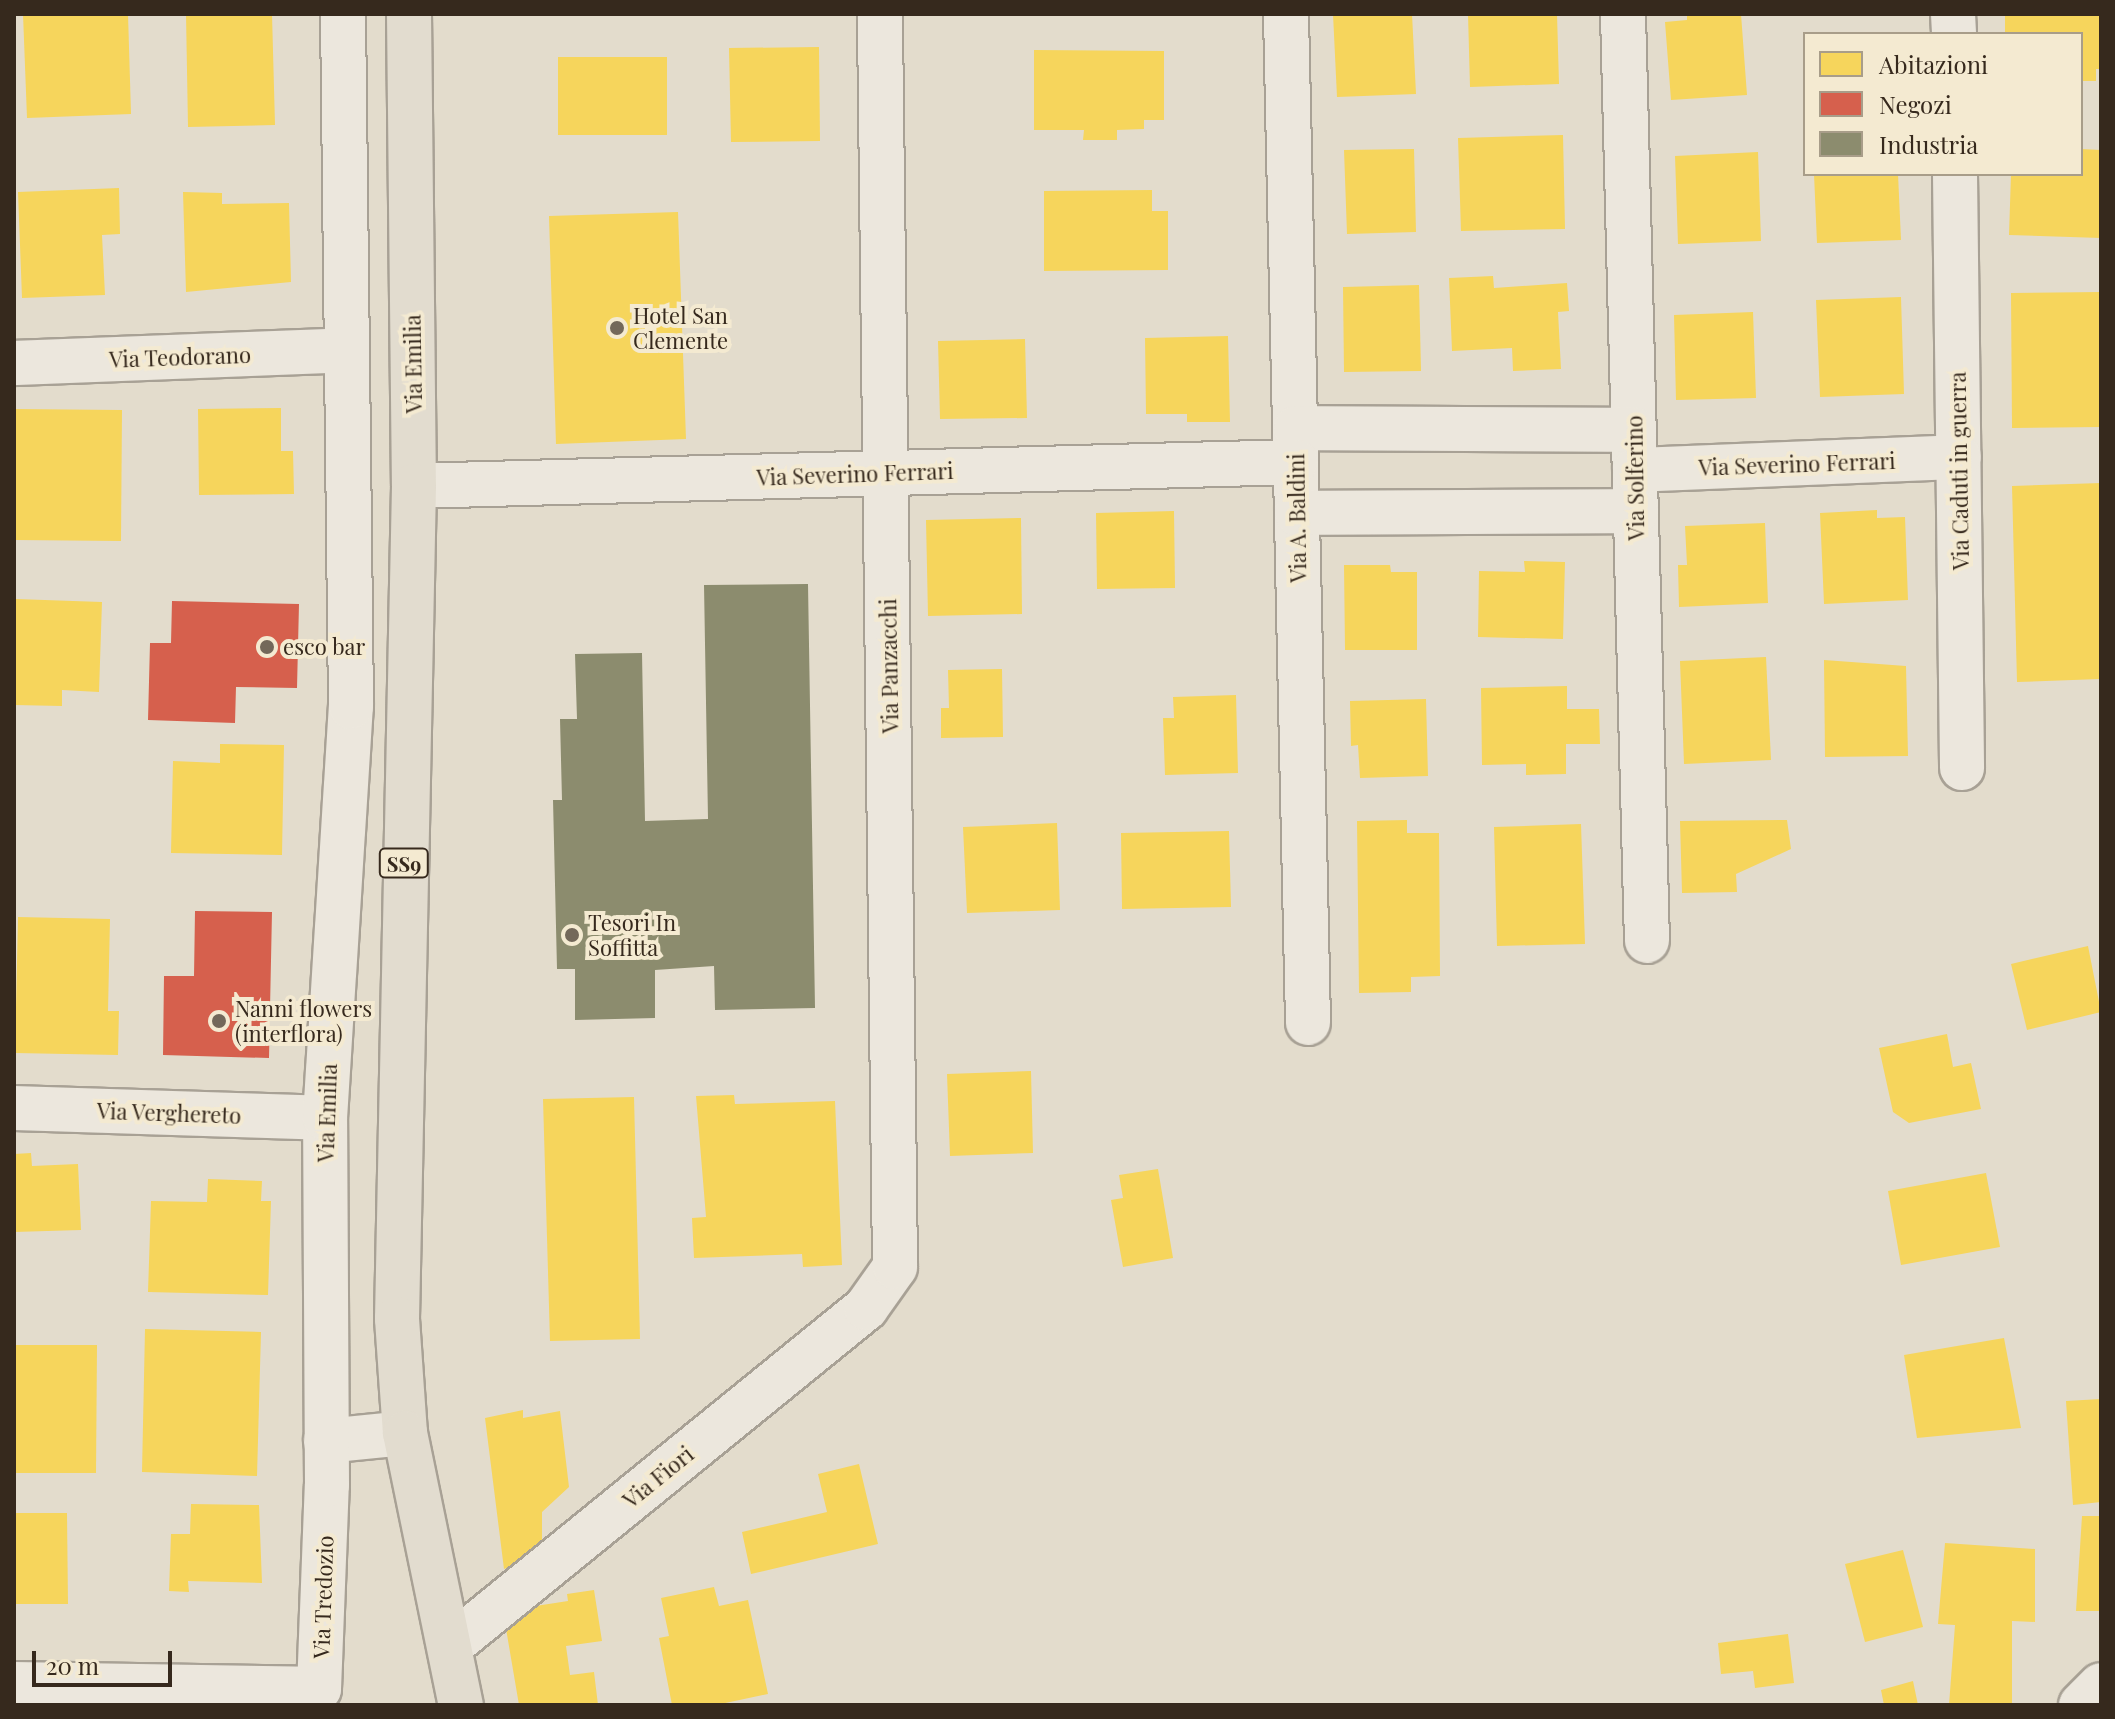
<!DOCTYPE html>
<html>
<head>
<meta charset="utf-8">
<style>
  body { margin:0 }
  #map { position:relative; width:2115px; height:1719px; overflow:hidden; background:#e3dccc; font-family:"Playfair Display",serif }
  div>[style] { position:absolute }
  [style*='--x'] { left:calc(var(--x)*1px); top:calc(var(--y)*1px); width:calc(var(--w)*1px); rotate:calc(var(--a)*1deg) }
  .homes>* { inset:0; background:#f6d55c }
  .shops>* { inset:0; background:#d6604d }
  .industry>* { inset:0; background:#8c8c6e }
  .roads { filter:drop-shadow(2px 0 #a8a195) drop-shadow(-2px 0 #a8a195) drop-shadow(0 2px #a8a195) drop-shadow(0 -2px #a8a195) }
  .street>* { height:44px; margin:-22px; padding:0 22px; transform-origin:22px; border-radius:22px; background:#ece7dd }
  .primary>* { height:44px; margin:-22px; padding:0 22px; transform-origin:22px; border-radius:22px; background:#e2dccf }
  .dots>* { width:22px; height:22px; translate:-50% -50%; box-sizing:border-box; border:4px solid #f4ead1; border-radius:50% }
  span { translate:-50% -50%; white-space:nowrap; text-align:center; line-height:1.15; -webkit-text-stroke:8px #f4ead1; paint-order:stroke }
  .shield-label span { padding:2px 6px; background:#f4ead1; border:2px solid; border-radius:6px; -webkit-text-stroke-width:0 }
  .shield-label { font-size:20px; color:#36291d; font-weight:700 }
  .poi-label { font-size:22px; color:#36291d }
  .left { translate:0 -50%; text-align:left }
  .street-label { font-size:22px; color:#36291d }
  .frame { position:absolute; inset:0; border:16px solid #36291d; pointer-events:none }
  .legend { position:absolute; left:1803px; top:32px; width:280px; height:144px; box-sizing:border-box; background:#f4ead1; border:2px solid #a89d89; margin:0; padding:10px 14px; list-style:none; font-size:24px; color:#36291d }
  .legend li { display:flex; align-items:center; gap:16px; height:40px }
  .legend b { width:40px; border:2px solid #a89d89 }
  .scale { position:absolute; left:32px; top:1651px; width:140px; height:36px; box-sizing:border-box; border:4px solid #36291d; border-top:0; padding-left:10px; font-size:24px; line-height:28px; white-space:nowrap; color:#36291d; -webkit-text-stroke:6px #f4ead1; paint-order:stroke }
</style>
</head>
<body>
<div id="map">
  <div class="homes">
    <i style="clip-path:polygon(23px 14px,128px 14px,131px 114px,27px 118px)"></i>
    <i style="clip-path:polygon(186px 14px,272px 14px,275px 125px,188px 127px)"></i>
    <i style="clip-path:polygon(1333px 14px,1412px 14px,1416px 94px,1337px 97px)"></i>
    <i style="clip-path:polygon(1468px 14px,1557px 14px,1559px 84px,1470px 87px)"></i>
    <i style="clip-path:polygon(1687px 14px,1741px 14px,1747px 95px,1671px 100px,1665px 22px,1687px 20px)"></i>
    <i style="clip-path:polygon(2005px 14px,2101px 14px,2101px 69px,2096px 69px,2096px 81px,2081px 81px,2081px 34px,2005px 34px)"></i>
    <i style="clip-path:polygon(819px 47px,820px 141px,731px 142px,729px 48px)"></i>
    <i style="clip-path:polygon(1034px 50px,1164px 51px,1164px 120px,1144px 120px,1144px 129px,1117px 130px,1117px 140px,1083px 140px,1084px 130px,1034px 130px)"></i>
    <i style="clip-path:polygon(558px 57px,667px 57px,667px 135px,558px 135px)"></i>
    <i style="clip-path:polygon(1563px 135px,1565px 229px,1461px 231px,1458px 138px)"></i>
    <i style="clip-path:polygon(1414px 149px,1416px 232px,1347px 234px,1344px 150px)"></i>
    <i style="clip-path:polygon(2081px 149px,2101px 150px,2101px 238px,2009px 235px,2011px 174px,2081px 174px)"></i>
    <i style="clip-path:polygon(1758px 152px,1761px 241px,1678px 244px,1675px 156px)"></i>
    <i style="clip-path:polygon(1814px 174px,1898px 174px,1901px 240px,1817px 243px)"></i>
    <i style="clip-path:polygon(119px 188px,120px 234px,102px 235px,105px 295px,22px 298px,18px 192px)"></i>
    <i style="clip-path:polygon(1152px 190px,1152px 211px,1168px 211px,1168px 270px,1044px 271px,1044px 191px)"></i>
    <i style="clip-path:polygon(183px 192px,222px 193px,222px 204px,289px 203px,291px 282px,186px 292px)"></i>
    <i style="clip-path:polygon(678px 212px,686px 439px,556px 444px,549px 216px)"></i>
    <i style="clip-path:polygon(1493px 276px,1494px 288px,1567px 283px,1569px 311px,1558px 312px,1561px 369px,1513px 371px,1512px 348px,1452px 351px,1449px 278px)"></i>
    <i style="clip-path:polygon(1419px 285px,1421px 371px,1344px 372px,1343px 287px)"></i>
    <i style="clip-path:polygon(2101px 292px,2101px 427px,2012px 428px,2011px 293px)"></i>
    <i style="clip-path:polygon(1901px 297px,1904px 394px,1820px 397px,1816px 300px)"></i>
    <i style="clip-path:polygon(1753px 312px,1756px 398px,1676px 400px,1674px 315px)"></i>
    <i style="clip-path:polygon(1228px 336px,1230px 422px,1187px 422px,1187px 414px,1146px 414px,1145px 338px)"></i>
    <i style="clip-path:polygon(1025px 339px,1027px 418px,940px 419px,938px 341px)"></i>
    <i style="clip-path:polygon(281px 408px,281px 451px,293px 451px,294px 494px,199px 495px,198px 409px)"></i>
    <i style="clip-path:polygon(14px 409px,122px 410px,121px 541px,14px 540px)"></i>
    <i style="clip-path:polygon(2101px 483px,2100px 679px,2017px 682px,2012px 486px)"></i>
    <i style="clip-path:polygon(1877px 510px,1877px 518px,1905px 517px,1908px 600px,1824px 604px,1820px 513px)"></i>
    <i style="clip-path:polygon(1174px 511px,1175px 588px,1097px 589px,1096px 513px)"></i>
    <i style="clip-path:polygon(1021px 518px,1022px 614px,928px 616px,926px 520px)"></i>
    <i style="clip-path:polygon(1765px 523px,1768px 603px,1679px 607px,1678px 565px,1687px 565px,1685px 526px)"></i>
    <i style="clip-path:polygon(1524px 561px,1565px 562px,1563px 639px,1478px 637px,1479px 571px,1525px 572px)"></i>
    <i style="clip-path:polygon(1344px 565px,1390px 565px,1391px 572px,1417px 572px,1417px 650px,1345px 650px)"></i>
    <i style="clip-path:polygon(16px 599px,102px 602px,99px 692px,62px 690px,62px 706px,14px 705px)"></i>
    <i style="clip-path:polygon(1766px 657px,1771px 760px,1684px 764px,1680px 661px)"></i>
    <i style="clip-path:polygon(1824px 660px,1906px 666px,1908px 756px,1825px 757px)"></i>
    <i style="clip-path:polygon(1002px 669px,1003px 737px,941px 738px,941px 708px,949px 708px,948px 670px)"></i>
    <i style="clip-path:polygon(1567px 686px,1567px 709px,1599px 709px,1600px 744px,1566px 744px,1566px 774px,1526px 775px,1526px 764px,1482px 765px,1481px 688px)"></i>
    <i style="clip-path:polygon(1236px 695px,1238px 773px,1165px 775px,1163px 718px,1174px 718px,1173px 697px)"></i>
    <i style="clip-path:polygon(1426px 699px,1428px 776px,1360px 778px,1358px 745px,1351px 746px,1350px 701px)"></i>
    <i style="clip-path:polygon(220px 744px,284px 745px,282px 855px,171px 853px,173px 761px,220px 763px)"></i>
    <i style="clip-path:polygon(1407px 820px,1407px 833px,1439px 833px,1440px 976px,1411px 977px,1411px 992px,1359px 993px,1357px 821px)"></i>
    <i style="clip-path:polygon(1787px 820px,1791px 849px,1736px 874px,1737px 892px,1682px 893px,1680px 821px)"></i>
    <i style="clip-path:polygon(1057px 823px,1060px 910px,967px 913px,963px 827px)"></i>
    <i style="clip-path:polygon(1581px 824px,1585px 944px,1497px 946px,1494px 827px)"></i>
    <i style="clip-path:polygon(1229px 831px,1231px 907px,1122px 909px,1121px 833px)"></i>
    <i style="clip-path:polygon(18px 917px,110px 919px,108px 1011px,119px 1011px,118px 1055px,15px 1053px)"></i>
    <i style="clip-path:polygon(2088px 946px,2101px 1012px,2027px 1030px,2011px 964px)"></i>
    <i style="clip-path:polygon(1947px 1034px,1953px 1067px,1971px 1063px,1981px 1109px,1909px 1123px,1893px 1112px,1879px 1048px)"></i>
    <i style="clip-path:polygon(1031px 1071px,1033px 1153px,950px 1156px,947px 1074px)"></i>
    <i style="clip-path:polygon(734px 1095px,735px 1104px,835px 1101px,842px 1265px,803px 1267px,802px 1254px,694px 1258px,692px 1218px,706px 1217px,696px 1096px)"></i>
    <i style="clip-path:polygon(634px 1097px,640px 1339px,550px 1341px,543px 1099px)"></i>
    <i style="clip-path:polygon(31px 1153px,32px 1166px,78px 1164px,81px 1230px,14px 1232px,14px 1154px)"></i>
    <i style="clip-path:polygon(1158px 1169px,1173px 1258px,1123px 1267px,1111px 1200px,1123px 1198px,1119px 1175px)"></i>
    <i style="clip-path:polygon(1986px 1173px,2000px 1247px,1901px 1265px,1888px 1191px)"></i>
    <i style="clip-path:polygon(208px 1179px,262px 1181px,261px 1201px,271px 1201px,268px 1295px,148px 1292px,151px 1201px,207px 1202px)"></i>
    <i style="clip-path:polygon(145px 1329px,261px 1332px,257px 1476px,142px 1472px)"></i>
    <i style="clip-path:polygon(2004px 1338px,2021px 1428px,1917px 1438px,1904px 1355px)"></i>
    <i style="clip-path:polygon(14px 1345px,97px 1345px,96px 1473px,14px 1473px)"></i>
    <i style="clip-path:polygon(2101px 1399px,2101px 1502px,2073px 1505px,2066px 1401px)"></i>
    <i style="clip-path:polygon(523px 1410px,523px 1418px,560px 1411px,569px 1487px,542px 1512px,542px 1555px,504px 1569px,485px 1418px)"></i>
    <i style="clip-path:polygon(859px 1464px,878px 1544px,751px 1574px,742px 1532px,827px 1512px,818px 1474px)"></i>
    <i style="clip-path:polygon(191px 1504px,259px 1505px,262px 1583px,188px 1581px,189px 1592px,169px 1591px,171px 1534px,190px 1534px)"></i>
    <i style="clip-path:polygon(14px 1513px,67px 1513px,68px 1604px,14px 1604px)"></i>
    <i style="clip-path:polygon(2082px 1516px,2101px 1516px,2101px 1611px,2076px 1611px)"></i>
    <i style="clip-path:polygon(1945px 1543px,2035px 1549px,2035px 1622px,2012px 1621px,2012px 1705px,1949px 1705px,1955px 1625px,1938px 1624px)"></i>
    <i style="clip-path:polygon(1903px 1550px,1923px 1627px,1865px 1642px,1845px 1564px)"></i>
    <i style="clip-path:polygon(714px 1587px,719px 1606px,748px 1600px,768px 1694px,716px 1705px,672px 1705px,659px 1638px,669px 1636px,661px 1598px)"></i>
    <i style="clip-path:polygon(594px 1590px,602px 1641px,566px 1646px,570px 1675px,594px 1672px,598px 1705px,519px 1705px,503px 1611px,568px 1601px,567px 1594px)"></i>
    <i style="clip-path:polygon(1788px 1634px,1794px 1683px,1755px 1688px,1753px 1671px,1721px 1674px,1718px 1643px)"></i>
    <i style="clip-path:polygon(1913px 1681px,1918px 1705px,1884px 1705px,1881px 1690px)"></i>
  </div>
  <div class="shops">
    <i style="clip-path:polygon(172px 601px,299px 604px,297px 688px,236px 687px,235px 723px,148px 720px,150px 643px,171px 643px)"></i>
    <i style="clip-path:polygon(195px 911px,272px 912px,269px 1058px,163px 1055px,164px 976px,194px 976px)"></i>
  </div>
  <div class="industry">
    <i style="clip-path:polygon(808px 584px,815px 1008px,715px 1010px,714px 966px,655px 970px,655px 1018px,575px 1020px,575px 969px,557px 969px,553px 800px,562px 800px,560px 719px,577px 719px,575px 654px,642px 653px,645px 821px,708px 819px,704px 585px)"></i>
  </div>
  <div class="roads">
    <div class="street">
      <i style="--x:1286;--y:14;--w:1009;--a:88.75"></i>
      <i style="--x:1623;--y:14;--w:927;--a:88.52"></i>
      <i style="--x:1953;--y:14;--w:20;--a:87"></i>
      <i style="--x:1955;--y:174;--w:594;--a:89.32"></i>
      <i style="--x:14;--y:363;--w:331;--a:-2.2"></i>
      <i style="--x:1296;--y:428;--w:338;--a:0.3"></i>
      <i style="--x:1635;--y:470;--w:324;--a:-2.3"></i>
      <i style="--x:414;--y:486;--w:882;--a:-1.56"></i>
      <i style="--x:1297;--y:513;--w:339;--a:-0.3"></i>
      <i style="--x:14;--y:1108;--w:311;--a:1.8"></i>
      <i style="--x:326;--y:1441;--w:79;--a:-5.8"></i>
      <i style="--x:450;--y:1646;--w:536;--a:-39.09"></i>
      <i style="--x:866;--y:1308;--w:50;--a:-54.7"></i>
      <i style="--x:895;--y:1267;--w:1253;--a:-90.69"></i>
      <i style="--x:14;--y:1684;--w:305;--a:0.9"></i>
      <i style="--x:319;--y:1689;--w:204;--a:-87.8"></i>
      <i style="--x:327;--y:1485;--w:367;--a:-90.3"></i>
      <i style="--x:325;--y:1118;--w:412;--a:-86.4"></i>
      <i style="--x:351;--y:707;--w:693;--a:-90.66"></i>
      <i style="--x:2081;--y:1705;--w:28;--a:-45"></i>
    </div>
    <div class="primary">
      <i style="--x:409;--y:14;--w:472;--a:89.4"></i>
      <i style="--x:414;--y:486;--w:833;--a:91.17"></i>
      <i style="--x:397;--y:1319;--w:114;--a:86"></i>
      <i style="--x:405;--y:1433;--w:278;--a:78.4"></i>
    </div>
  </div>
  <div class="dots">
    <i style="left:617px;top:328px;background:#73685a"></i>
    <i style="left:267px;top:647px;background:#73685a"></i>
    <i style="left:572px;top:935px;background:#73685a"></i>
    <i style="left:219px;top:1021px;background:#73685a"></i>
  </div>
  <div class="shield-label">
    <span style="left:404px;top:863px">SS9</span>
  </div>
  <div class="poi-label">
    <span class="left" style="left:633px;top:328px">Hotel San<br>Clemente</span>
    <span class="left" style="left:283px;top:647px">esco bar</span>
    <span class="left" style="left:588px;top:935px">Tesori In<br>Soffitta</span>
    <span class="left" style="left:235px;top:1021px">Nanni flowers<br>(interflora)</span>
  </div>
  <div class="street-label">
    <span style="left:180px;top:357px;rotate:-2deg">Via Teodorano</span>
    <span style="left:413px;top:364px;rotate:-91deg">Via Emilia</span>
    <span style="left:1797px;top:464px;rotate:-2deg">Via Severino Ferrari</span>
    <span style="left:1959px;top:471px;rotate:-91deg">Via Caduti in guerra</span>
    <span style="left:855px;top:474px;rotate:-2deg">Via Severino Ferrari</span>
    <span style="left:1635px;top:478px;rotate:-91deg">Via Solferino</span>
    <span style="left:1297px;top:518px;rotate:-91deg">Via A. Baldini</span>
    <span style="left:889px;top:666px;rotate:-91deg">Via Panzacchi</span>
    <span style="left:169px;top:1113px;rotate:2deg">Via Verghereto</span>
    <span style="left:327px;top:1113px;rotate:-88deg">Via Emilia</span>
    <span style="left:658px;top:1477px;rotate:-39deg">Via Fiori</span>
    <span style="left:323px;top:1597px;rotate:-88deg">Via Tredozio</span>
  </div>
  <div class="frame"></div>
  <ul class="legend">
  <li><b style="height:22px;background:#f6d55c"></b>Abitazioni</li>
  <li><b style="height:22px;background:#d6604d"></b>Negozi</li>
  <li><b style="height:22px;background:#8c8c6e"></b>Industria</li>
  </ul>
  <div class="scale">20 m</div>
</div>
</body>
</html>
